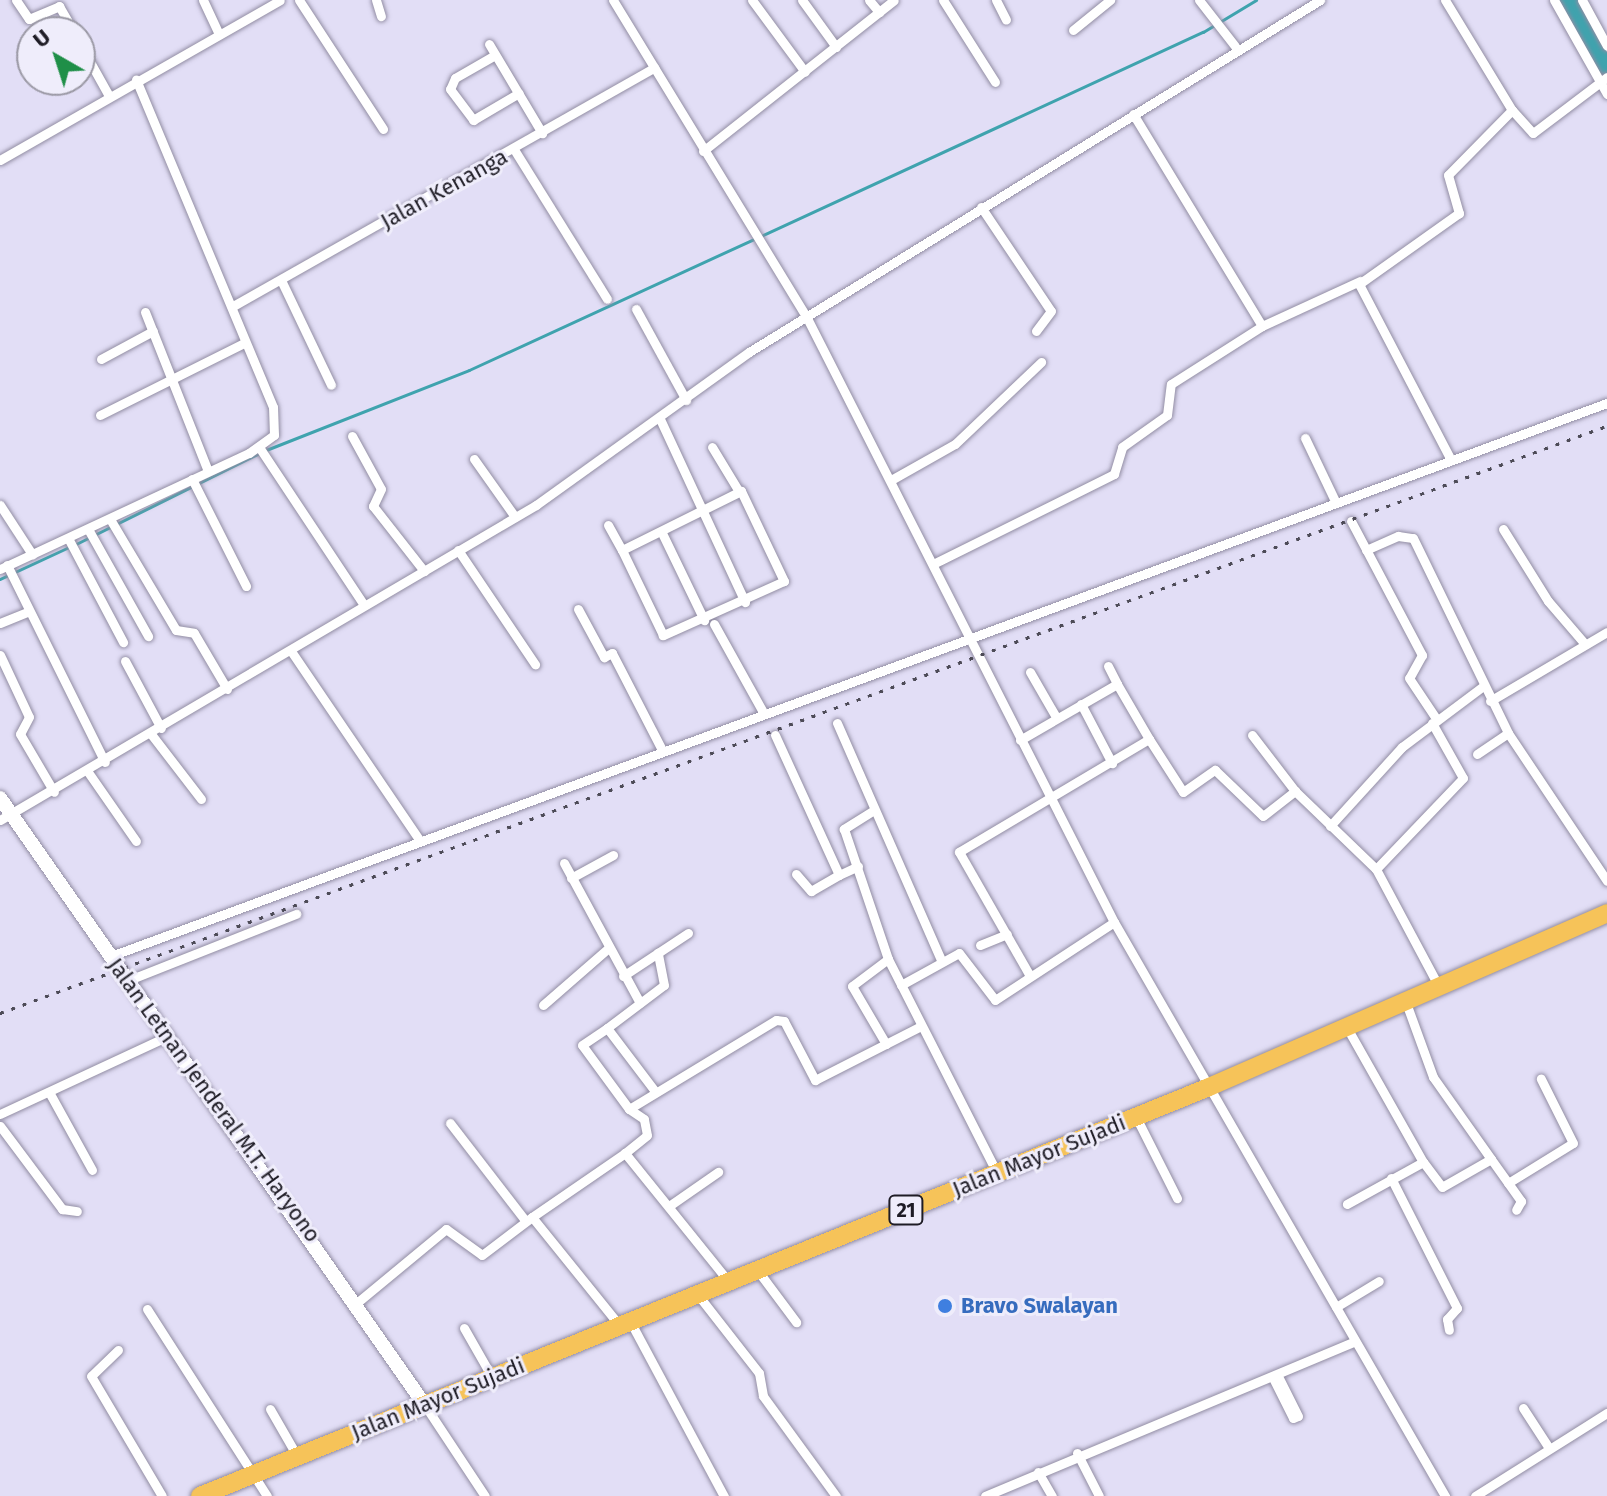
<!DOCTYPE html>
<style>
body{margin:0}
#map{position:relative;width:1607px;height:1496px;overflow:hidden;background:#e2def6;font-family:"Fira Sans",sans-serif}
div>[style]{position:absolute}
.stream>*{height:3px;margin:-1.5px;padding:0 1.5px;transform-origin:1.5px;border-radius:1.5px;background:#3fa3ae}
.river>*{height:18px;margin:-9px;padding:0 9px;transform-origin:9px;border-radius:9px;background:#3fa3ae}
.roads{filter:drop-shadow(0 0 2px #928da3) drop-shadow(0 0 2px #928da3)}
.street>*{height:9px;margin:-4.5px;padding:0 4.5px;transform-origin:4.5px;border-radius:4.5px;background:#fff}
.secondary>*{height:14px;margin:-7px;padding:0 7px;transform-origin:7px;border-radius:7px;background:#fff}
.highway>*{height:18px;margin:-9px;padding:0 9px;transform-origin:9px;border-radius:9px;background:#f6c359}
.rail>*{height:3px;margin-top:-1.5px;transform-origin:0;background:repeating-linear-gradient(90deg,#4d4b57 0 4px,transparent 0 12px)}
.dots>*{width:22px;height:22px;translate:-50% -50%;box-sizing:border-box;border:4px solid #efedfb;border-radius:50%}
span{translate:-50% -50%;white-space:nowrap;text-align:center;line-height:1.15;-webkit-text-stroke:6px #efedfb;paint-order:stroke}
.shield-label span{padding:2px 6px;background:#efedfb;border:2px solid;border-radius:6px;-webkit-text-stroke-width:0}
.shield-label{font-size:20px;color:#1e1c25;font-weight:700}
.street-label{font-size:22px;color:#1e1c25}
.shop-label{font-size:22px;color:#366cbe;font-weight:700}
.left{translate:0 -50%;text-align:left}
.north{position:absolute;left:16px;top:16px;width:80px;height:80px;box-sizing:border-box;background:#efedfb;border:2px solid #9b99a5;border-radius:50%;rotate:321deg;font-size:22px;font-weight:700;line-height:32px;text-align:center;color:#1e1c25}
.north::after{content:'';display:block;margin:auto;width:28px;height:36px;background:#1f8f48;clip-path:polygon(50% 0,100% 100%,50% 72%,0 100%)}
</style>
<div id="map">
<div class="stream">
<div style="left:761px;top:236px;width:487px;rotate:-24.8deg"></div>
<div style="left:1203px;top:32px;width:62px;rotate:-31.1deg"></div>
<div style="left:266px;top:450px;width:218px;rotate:-21.5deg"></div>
<div style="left:469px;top:370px;width:314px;rotate:-24.7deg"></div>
<div style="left:76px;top:544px;width:204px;rotate:-26.4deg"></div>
<div style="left:0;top:579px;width:76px;rotate:-24.9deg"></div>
</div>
<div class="river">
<div style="left:1568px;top:0;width:81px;rotate:61.2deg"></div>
</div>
<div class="roads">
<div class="street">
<div style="left:16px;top:0;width:23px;rotate:56deg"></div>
<div style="left:29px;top:19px;width:33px;rotate:-23deg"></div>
<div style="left:59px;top:6px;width:30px;rotate:60deg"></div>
<div style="left:203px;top:0;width:38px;rotate:65deg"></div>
<div style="left:299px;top:0;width:154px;rotate:56.9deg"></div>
<div style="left:376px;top:0;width:17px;rotate:73deg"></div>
<div style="left:613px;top:0;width:370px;rotate:58.6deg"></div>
<div style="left:806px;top:316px;width:680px;rotate:63.06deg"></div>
<div style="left:1114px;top:922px;width:663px;rotate:60.03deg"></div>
<div style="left:752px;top:0;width:89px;rotate:53.6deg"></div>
<div style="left:802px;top:0;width:58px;rotate:54.1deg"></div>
<div style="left:869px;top:0;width:16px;rotate:50deg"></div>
<div style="left:943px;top:0;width:97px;rotate:57.6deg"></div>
<div style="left:996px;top:0;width:22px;rotate:63deg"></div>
<div style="left:1199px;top:0;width:58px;rotate:52deg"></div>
<div style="left:1445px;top:0;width:129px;rotate:58.7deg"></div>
<div style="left:1512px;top:110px;width:91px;rotate:134.6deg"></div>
<div style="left:1448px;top:175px;width:40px;rotate:74deg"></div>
<div style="left:1459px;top:213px;width:123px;rotate:144.6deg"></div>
<div style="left:1359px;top:284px;width:199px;rotate:62.4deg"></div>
<div style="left:1554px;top:0;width:108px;rotate:60.6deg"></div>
<div style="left:1582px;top:0;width:52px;rotate:61.5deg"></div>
<div style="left:1073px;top:30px;width:48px;rotate:-39deg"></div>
<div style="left:80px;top:44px;width:57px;rotate:60.8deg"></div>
<div style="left:489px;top:44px;width:104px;rotate:59.2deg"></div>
<div style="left:495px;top:55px;width:46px;rotate:150.1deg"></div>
<div style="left:455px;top:78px;width:12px;rotate:114deg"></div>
<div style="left:450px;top:89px;width:39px;rotate:53deg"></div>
<div style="left:473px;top:120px;width:53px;rotate:-30.4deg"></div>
<div style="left:1512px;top:110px;width:31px;rotate:48deg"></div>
<div style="left:1533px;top:133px;width:93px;rotate:-37.1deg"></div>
<div style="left:515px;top:151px;width:174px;rotate:58.1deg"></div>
<div style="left:703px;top:151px;width:243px;rotate:-38.3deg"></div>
<div style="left:0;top:160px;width:322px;rotate:-29.7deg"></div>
<div style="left:981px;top:207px;width:125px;rotate:56.1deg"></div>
<div style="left:1051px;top:311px;width:25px;rotate:127deg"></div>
<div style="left:281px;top:280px;width:116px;rotate:64.5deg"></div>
<div style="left:233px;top:306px;width:484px;rotate:-29.5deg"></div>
<div style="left:636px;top:309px;width:104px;rotate:61.2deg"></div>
<div style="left:145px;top:312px;width:171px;rotate:68.4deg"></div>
<div style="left:1262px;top:326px;width:108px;rotate:-24.7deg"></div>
<div style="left:101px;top:359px;width:59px;rotate:-28.3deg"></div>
<div style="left:100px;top:415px;width:161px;rotate:-26.6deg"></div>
<div style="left:660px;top:419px;width:202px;rotate:65.1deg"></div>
<div style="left:352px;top:436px;width:60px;rotate:61.3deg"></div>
<div style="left:381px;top:489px;width:19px;rotate:115deg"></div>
<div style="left:373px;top:506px;width:83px;rotate:51.9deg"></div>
<div style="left:1305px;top:438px;width:72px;rotate:64.5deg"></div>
<div style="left:259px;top:447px;width:190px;rotate:56.4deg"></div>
<div style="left:712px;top:447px;width:50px;rotate:58.8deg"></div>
<div style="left:474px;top:459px;width:71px;rotate:54.7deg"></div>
<div style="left:192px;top:479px;width:120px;rotate:63.2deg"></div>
<div style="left:891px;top:480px;width:73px;rotate:-29.4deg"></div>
<div style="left:955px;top:444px;width:119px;rotate:-43.6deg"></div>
<div style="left:741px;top:491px;width:100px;rotate:64.5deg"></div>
<div style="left:784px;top:581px;width:133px;rotate:155.9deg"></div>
<div style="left:663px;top:635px;width:94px;rotate:-115.8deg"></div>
<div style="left:622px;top:550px;width:133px;rotate:-26.4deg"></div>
<div style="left:0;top:505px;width:59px;rotate:56.9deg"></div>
<div style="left:110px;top:519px;width:129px;rotate:59.3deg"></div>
<div style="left:176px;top:630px;width:18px;rotate:9deg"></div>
<div style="left:194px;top:633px;width:65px;rotate:59.5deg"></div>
<div style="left:1351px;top:521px;width:152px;rotate:62.1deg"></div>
<div style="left:1422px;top:655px;width:26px;rotate:119deg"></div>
<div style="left:1409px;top:678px;width:50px;rotate:56.3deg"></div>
<div style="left:608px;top:525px;width:29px;rotate:61deg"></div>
<div style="left:88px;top:529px;width:123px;rotate:60.7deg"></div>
<div style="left:1503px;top:529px;width:85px;rotate:58deg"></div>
<div style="left:1548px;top:601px;width:57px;rotate:49.3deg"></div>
<div style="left:662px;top:533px;width:97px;rotate:64.2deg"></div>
<div style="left:68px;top:538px;width:118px;rotate:62.1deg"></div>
<div style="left:458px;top:550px;width:138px;rotate:56deg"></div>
<div style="left:1366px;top:550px;width:35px;rotate:-24deg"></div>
<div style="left:1398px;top:536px;width:15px;rotate:8deg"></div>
<div style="left:1413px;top:538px;width:217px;rotate:64deg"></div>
<div style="left:1508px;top:733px;width:178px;rotate:56.2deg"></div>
<div style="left:935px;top:563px;width:200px;rotate:-26.4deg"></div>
<div style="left:1114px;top:474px;width:28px;rotate:-73deg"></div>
<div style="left:1122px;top:447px;width:55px;rotate:-35.4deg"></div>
<div style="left:1167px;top:415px;width:31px;rotate:-83deg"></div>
<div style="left:1171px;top:384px;width:108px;rotate:-32.5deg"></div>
<div style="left:1262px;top:326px;width:248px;rotate:-121.3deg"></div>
<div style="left:7px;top:565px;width:220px;rotate:63.6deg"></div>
<div style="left:0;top:569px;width:275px;rotate:-25deg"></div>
<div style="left:249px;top:453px;width:31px;rotate:-36deg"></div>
<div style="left:274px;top:435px;width:28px;rotate:-92deg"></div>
<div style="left:273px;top:407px;width:355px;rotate:-112.7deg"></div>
<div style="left:578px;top:609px;width:55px;rotate:61.6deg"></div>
<div style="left:604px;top:657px;width:9px;rotate:-27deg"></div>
<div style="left:612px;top:653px;width:107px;rotate:62.7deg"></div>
<div style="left:0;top:623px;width:31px;rotate:-22deg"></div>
<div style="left:714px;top:624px;width:103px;rotate:60.9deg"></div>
<div style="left:291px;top:651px;width:227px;rotate:55.8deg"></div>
<div style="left:0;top:655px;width:68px;rotate:64.9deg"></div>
<div style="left:29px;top:717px;width:19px;rotate:118deg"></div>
<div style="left:20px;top:734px;width:67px;rotate:59.6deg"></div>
<div style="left:125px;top:661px;width:76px;rotate:61.8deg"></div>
<div style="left:1108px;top:666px;width:20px;rotate:63deg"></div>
<div style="left:1030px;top:672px;width:52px;rotate:60deg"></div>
<div style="left:1490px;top:701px;width:136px;rotate:-30.5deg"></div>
<div style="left:1081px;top:704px;width:67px;rotate:62.3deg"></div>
<div style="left:837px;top:723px;width:259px;rotate:66.3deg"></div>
<div style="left:1432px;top:723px;width:63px;rotate:60.6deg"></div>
<div style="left:1463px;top:778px;width:126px;rotate:133.7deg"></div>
<div style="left:1376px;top:869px;width:132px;rotate:61.9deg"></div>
<div style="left:151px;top:734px;width:82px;rotate:52.4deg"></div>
<div style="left:775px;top:735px;width:154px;rotate:65.4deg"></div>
<div style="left:839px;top:875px;width:21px;rotate:-25deg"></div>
<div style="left:1252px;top:735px;width:71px;rotate:52.5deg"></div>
<div style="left:1295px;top:791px;width:112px;rotate:43.9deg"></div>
<div style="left:1149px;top:739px;width:63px;rotate:57.3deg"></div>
<div style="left:1183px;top:792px;width:39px;rotate:-35deg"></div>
<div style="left:1215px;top:770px;width:66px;rotate:43.8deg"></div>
<div style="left:1263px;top:816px;width:41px;rotate:-38deg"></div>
<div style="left:1020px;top:740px;width:112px;rotate:-30deg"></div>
<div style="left:1117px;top:684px;width:64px;rotate:59.8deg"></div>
<div style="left:1149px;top:739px;width:221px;rotate:149.3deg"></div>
<div style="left:959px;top:852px;width:141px;rotate:60.2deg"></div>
<div style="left:1477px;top:754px;width:37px;rotate:-34deg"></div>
<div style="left:88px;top:772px;width:84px;rotate:55.2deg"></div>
<div style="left:874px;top:810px;width:36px;rotate:148deg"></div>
<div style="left:844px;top:829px;width:137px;rotate:71.3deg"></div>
<div style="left:888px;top:959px;width:240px;rotate:63deg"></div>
<div style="left:0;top:820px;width:622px;rotate:-30.44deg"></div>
<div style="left:536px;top:505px;width:262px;rotate:-35.7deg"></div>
<div style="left:749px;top:352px;width:671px;rotate:-31.65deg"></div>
<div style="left:1330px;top:826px;width:107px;rotate:-47.7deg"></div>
<div style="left:1402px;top:747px;width:100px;rotate:-36.9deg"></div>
<div style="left:564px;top:863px;width:159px;rotate:61.5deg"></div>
<div style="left:796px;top:874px;width:23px;rotate:49deg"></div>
<div style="left:811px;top:891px;width:32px;rotate:-30deg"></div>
<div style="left:571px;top:878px;width:48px;rotate:-28.7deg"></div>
<div style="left:980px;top:945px;width:29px;rotate:-22deg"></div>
<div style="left:111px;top:956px;width:1595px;rotate:-20.29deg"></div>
<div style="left:623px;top:976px;width:78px;rotate:-33.5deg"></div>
<div style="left:129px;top:980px;width:180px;rotate:-21.6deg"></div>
<div style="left:901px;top:985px;width:66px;rotate:-28.9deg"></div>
<div style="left:959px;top:953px;width:59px;rotate:52.5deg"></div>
<div style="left:995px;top:1000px;width:142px;rotate:-33.2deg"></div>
<div style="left:1405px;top:1000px;width:82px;rotate:70deg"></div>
<div style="left:1433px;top:1077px;width:100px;rotate:54.7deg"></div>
<div style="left:1491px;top:1159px;width:56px;rotate:150.3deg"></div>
<div style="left:1442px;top:1187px;width:31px;rotate:-127deg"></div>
<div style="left:543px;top:1005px;width:84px;rotate:-41.1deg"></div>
<div style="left:1346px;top:1026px;width:156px;rotate:60.5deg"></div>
<div style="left:1423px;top:1162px;width:87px;rotate:151.1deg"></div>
<div style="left:607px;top:1028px;width:71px;rotate:-37deg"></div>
<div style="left:664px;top:985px;width:33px;rotate:-101deg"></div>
<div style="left:886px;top:1044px;width:67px;rotate:-120.4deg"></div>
<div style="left:852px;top:986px;width:45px;rotate:-36.9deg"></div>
<div style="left:49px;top:1092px;width:89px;rotate:61.1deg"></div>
<div style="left:629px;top:1109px;width:79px;rotate:-126.3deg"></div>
<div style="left:582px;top:1045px;width:30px;rotate:-34deg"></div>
<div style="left:607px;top:1028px;width:78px;rotate:52.8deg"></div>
<div style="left:0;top:1114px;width:185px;rotate:-24.9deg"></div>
<div style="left:1136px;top:1117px;width:91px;rotate:63.2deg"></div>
<div style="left:450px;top:1123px;width:123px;rotate:52.3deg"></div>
<div style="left:0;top:1126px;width:104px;rotate:53.2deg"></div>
<div style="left:62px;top:1209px;width:15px;rotate:8deg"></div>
<div style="left:1491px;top:1159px;width:52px;rotate:54.5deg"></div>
<div style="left:1521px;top:1201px;width:10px;rotate:119deg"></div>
<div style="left:1391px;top:1178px;width:146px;rotate:63.1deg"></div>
<div style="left:1457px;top:1308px;width:15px;rotate:132deg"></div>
<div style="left:1447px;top:1319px;width:11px;rotate:80deg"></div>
<div style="left:1508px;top:1183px;width:76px;rotate:-31.6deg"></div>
<div style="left:1573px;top:1143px;width:72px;rotate:-116.6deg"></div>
<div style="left:669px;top:1206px;width:60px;rotate:-34.8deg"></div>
<div style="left:532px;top:1217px;width:113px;rotate:-34.5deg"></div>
<div style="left:758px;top:1271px;width:64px;rotate:53.3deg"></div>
<div style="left:729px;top:1282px;width:166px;rotate:-128.9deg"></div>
<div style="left:625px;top:1153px;width:28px;rotate:-39deg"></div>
<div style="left:647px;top:1135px;width:16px;rotate:-101deg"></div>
<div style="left:644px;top:1119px;width:18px;rotate:-146deg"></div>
<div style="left:629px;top:1109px;width:172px;rotate:-31.2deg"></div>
<div style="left:776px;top:1020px;width:8px;rotate:7deg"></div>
<div style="left:784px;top:1021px;width:67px;rotate:62.3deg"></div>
<div style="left:815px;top:1080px;width:119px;rotate:-27deg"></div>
<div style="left:698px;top:1295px;width:99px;rotate:52deg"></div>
<div style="left:759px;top:1373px;width:23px;rotate:80deg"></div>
<div style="left:763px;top:1396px;width:124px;rotate:53.9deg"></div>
<div style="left:359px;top:1301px;width:113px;rotate:-39.6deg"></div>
<div style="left:446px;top:1229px;width:44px;rotate:35.8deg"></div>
<div style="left:482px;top:1255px;width:63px;rotate:-37.2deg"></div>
<div style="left:532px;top:1217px;width:139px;rotate:51.1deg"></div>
<div style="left:1336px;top:1307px;width:50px;rotate:-31.2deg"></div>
<div style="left:147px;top:1309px;width:222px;rotate:57.3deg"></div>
<div style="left:630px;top:1321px;width:199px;rotate:61.8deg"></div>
<div style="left:464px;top:1328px;width:56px;rotate:60.3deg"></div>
<div style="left:118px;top:1350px;width:37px;rotate:136deg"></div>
<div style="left:91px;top:1376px;width:139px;rotate:59.4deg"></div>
<div style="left:1274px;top:1380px;width:42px;rotate:63.4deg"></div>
<div style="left:1293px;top:1418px;width:5px;rotate:-22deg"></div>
<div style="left:1298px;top:1416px;width:42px;rotate:-116.6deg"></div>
<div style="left:424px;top:1404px;width:110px;rotate:56.5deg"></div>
<div style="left:1523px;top:1408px;width:48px;rotate:57deg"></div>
<div style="left:270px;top:1409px;width:54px;rotate:60.1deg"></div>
<div style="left:1077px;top:1453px;width:48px;rotate:62.9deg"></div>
<div style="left:1038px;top:1472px;width:28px;rotate:60deg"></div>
<div style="left:985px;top:1496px;width:401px;rotate:-22.7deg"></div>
<div style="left:1475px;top:1496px;width:156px;rotate:-32.2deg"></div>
</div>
<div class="secondary">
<div style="left:0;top:798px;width:740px;rotate:55.02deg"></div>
</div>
<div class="highway">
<div style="left:200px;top:1496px;width:1087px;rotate:-22.06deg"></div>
<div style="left:1207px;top:1088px;width:437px;rotate:-23.6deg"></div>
</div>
</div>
<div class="rail">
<div style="left:0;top:1013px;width:1711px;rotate:-20.07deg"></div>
</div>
<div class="dots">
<div style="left:945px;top:1306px;background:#3f7fe0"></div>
</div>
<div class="shield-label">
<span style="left:906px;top:1210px">21</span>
</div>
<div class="street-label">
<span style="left:444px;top:189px;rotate:-29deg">Jalan Kenanga</span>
<span style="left:214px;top:1100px;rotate:54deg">Jalan Letnan Jenderal M.T. Haryono</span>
<span style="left:1039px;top:1156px;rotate:-22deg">Jalan Mayor Sujadi</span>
<span style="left:438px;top:1399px;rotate:-22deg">Jalan Mayor Sujadi</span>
</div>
<div class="shop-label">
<span class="left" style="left:961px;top:1306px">Bravo Swalayan</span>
</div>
<div class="north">U</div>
</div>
